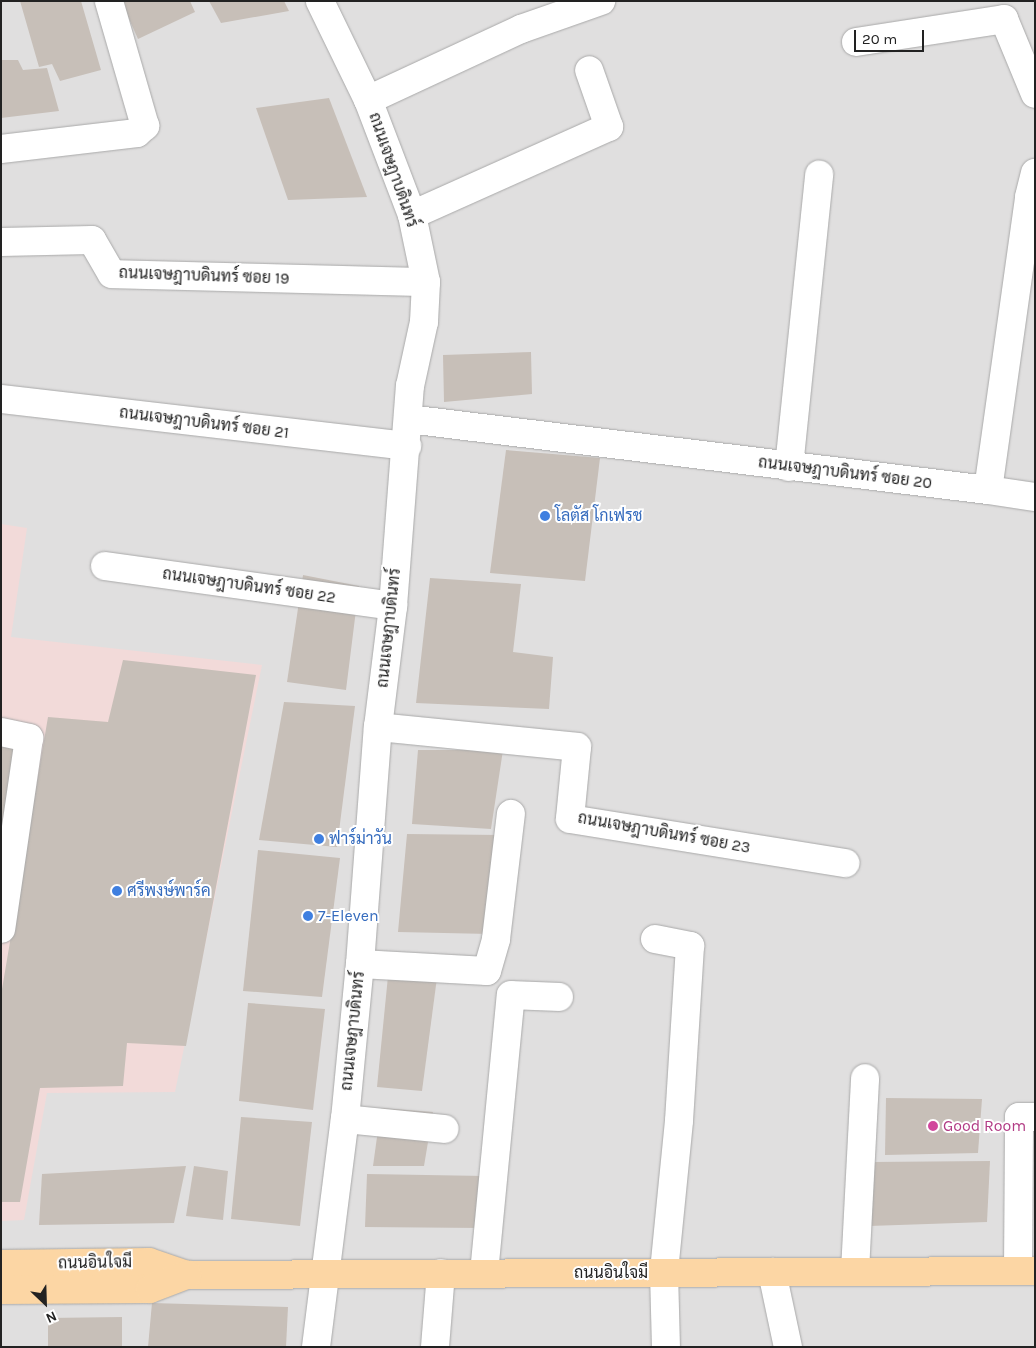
<!DOCTYPE html>
<meta charset="utf-8">
<style>
body{margin:0}
#map{position:relative;width:1036px;height:1348px;overflow:hidden;background:#f2efe9;font-family:Karla,Sarabun,sans-serif}
div>[style]{position:absolute}
.residential>*{inset:0;background:#e0dfdf}
.commercial>*{inset:0;background:#f2dad9}
.building>*{inset:0;background:#c7bfb8}
.roads{filter:drop-shadow(0 0 1px #a9a9a9) drop-shadow(0 0 1px #a9a9a9)}
.minor>*{height:28px;margin:-14px;padding:0 14px;transform-origin:14px;border-radius:14px;background:#fff}
.major>*{height:28px;margin:-14px;padding:0 14px;transform-origin:14px;border-radius:14px;background:#fcd6a4}
.dots>*{width:14px;height:14px;translate:-50% -50%;box-sizing:border-box;border:2px solid #fff;border-radius:50%}
span{translate:-50% -50%;white-space:nowrap;text-align:center;line-height:1.15;-webkit-text-stroke:4px #fff;paint-order:stroke}
.street-label{font-size:16px;color:#222}
.shop-label{font-size:16px;color:#366cbe}
.left{translate:0 -50%;text-align:left}
.hotel-label{font-size:16px;color:#b23c85}
.frame{position:absolute;inset:0;border:2px solid #222;pointer-events:none}
.north{position:absolute;left:20px;top:1278px;width:50px;height:50px;-webkit-text-stroke:4px #fff;paint-order:stroke;rotate:156deg;font-size:14px;font-weight:700;line-height:20px;text-align:center;color:#222}
.north::after{content:'';display:block;margin:auto;width:18px;height:22px;background:#222;clip-path:polygon(50% 0,100% 100%,50% 72%,0 100%)}
.scale{position:absolute;left:854px;top:30px;width:70px;height:22px;box-sizing:border-box;border:2px solid #222;border-top:0;padding-left:6px;font-size:15px;line-height:18px;white-space:nowrap;color:#222;-webkit-text-stroke:4px #fff;paint-order:stroke}
</style>
<div id="map">
<div class="residential">
<div style="clip-path:polygon(1px 1px,1035px 1px,1035px 1347px,1px 1347px)"></div>
</div>
<div class="commercial">
<div style="clip-path:polygon(1px 524px,27px 528px,11px 637px,262px 665px,175px 1092px,47px 1093px,24px 1220px,1px 1221px)"></div>
</div>
<div class="building">
<div style="clip-path:polygon(20px 1px,81px 1px,101px 70px,60px 81px,52px 64px,39px 67px)"></div>
<div style="clip-path:polygon(121px 1px,190px 1px,195px 12px,138px 39px)"></div>
<div style="clip-path:polygon(209px 1px,284px 1px,289px 11px,221px 23px)"></div>
<div style="clip-path:polygon(1px 60px,18px 60px,23px 70px,47px 68px,59px 111px,1px 118px)"></div>
<div style="clip-path:polygon(329px 98px,367px 197px,288px 200px,256px 108px)"></div>
<div style="clip-path:polygon(531px 352px,532px 394px,444px 402px,443px 355px)"></div>
<div style="clip-path:polygon(506px 450px,600px 458px,585px 581px,490px 573px)"></div>
<div style="clip-path:polygon(303px 575px,359px 586px,346px 690px,287px 682px)"></div>
<div style="clip-path:polygon(430px 578px,521px 584px,513px 652px,553px 657px,549px 709px,416px 703px)"></div>
<div style="clip-path:polygon(123px 660px,256px 675px,186px 1046px,127px 1043px,123px 1086px,40px 1088px,20px 1202px,1px 1202px,1px 995px,48px 717px,108px 722px)"></div>
<div style="clip-path:polygon(284px 702px,355px 706px,337px 847px,259px 840px)"></div>
<div style="clip-path:polygon(1px 742px,21px 745px,1px 854px)"></div>
<div style="clip-path:polygon(418px 750px,503px 750px,491px 829px,412px 824px)"></div>
<div style="clip-path:polygon(407px 834px,500px 835px,490px 934px,398px 932px)"></div>
<div style="clip-path:polygon(258px 850px,340px 858px,322px 997px,243px 991px)"></div>
<div style="clip-path:polygon(440px 955px,422px 1091px,377px 1087px,390px 956px)"></div>
<div style="clip-path:polygon(248px 1003px,325px 1009px,313px 1110px,239px 1101px)"></div>
<div style="clip-path:polygon(886px 1098px,982px 1099px,978px 1153px,885px 1155px)"></div>
<div style="clip-path:polygon(381px 1108px,433px 1112px,424px 1166px,373px 1166px)"></div>
<div style="clip-path:polygon(241px 1117px,312px 1122px,300px 1226px,231px 1219px)"></div>
<div style="clip-path:polygon(990px 1161px,987px 1222px,869px 1226px,872px 1162px)"></div>
<div style="clip-path:polygon(186px 1166px,174px 1223px,39px 1225px,42px 1174px)"></div>
<div style="clip-path:polygon(194px 1166px,228px 1171px,223px 1220px,186px 1216px)"></div>
<div style="clip-path:polygon(367px 1174px,485px 1176px,480px 1228px,365px 1227px)"></div>
<div style="clip-path:polygon(152px 1303px,288px 1307px,286px 1347px,148px 1347px)"></div>
<div style="clip-path:polygon(122px 1317px,122px 1347px,48px 1347px,48px 1318px)"></div>
</div>
<div class="roads">
<div class="minor">
<div style="left:856px;top:42px;width:150px;rotate:-8.8deg"></div>
<div style="left:1004px;top:19px;width:81px;rotate:67.5deg"></div>
<div style="left:368px;top:100px;width:169px;rotate:-24.9deg"></div>
<div style="left:521px;top:29px;width:85px;rotate:-19.3deg"></div>
<div style="left:1px;top:149px;width:137px;rotate:-6.7deg"></div>
<div style="left:137px;top:133px;width:11px;rotate:-41deg"></div>
<div style="left:145px;top:126px;width:130px;rotate:-106.1deg"></div>
<div style="left:412px;top:215px;width:216px;rotate:-24.1deg"></div>
<div style="left:609px;top:127px;width:60px;rotate:-109.3deg"></div>
<div style="left:1px;top:242px;width:91px;rotate:-1.3deg"></div>
<div style="left:92px;top:240px;width:39px;rotate:60deg"></div>
<div style="left:112px;top:274px;width:314px;rotate:1.5deg"></div>
<div style="left:1px;top:399px;width:409px;rotate:6.6deg"></div>
<div style="left:408px;top:419px;width:584px;rotate:6.98deg"></div>
<div style="left:988px;top:490px;width:296px;rotate:-82deg"></div>
<div style="left:1029px;top:197px;width:25px;rotate:-76deg"></div>
<div style="left:789px;top:467px;width:294px;rotate:-84.1deg"></div>
<div style="left:988px;top:490px;width:48px;rotate:8.5deg"></div>
<div style="left:105px;top:566px;width:291px;rotate:7.9deg"></div>
<div style="left:378px;top:727px;width:200px;rotate:5.7deg"></div>
<div style="left:577px;top:747px;width:72px;rotate:95.6deg"></div>
<div style="left:570px;top:819px;width:279px;rotate:9.1deg"></div>
<div style="left:1px;top:732px;width:29px;rotate:12deg"></div>
<div style="left:29px;top:738px;width:193px;rotate:98.3deg"></div>
<div style="left:655px;top:939px;width:36px;rotate:11deg"></div>
<div style="left:690px;top:946px;width:175px;rotate:93.6deg"></div>
<div style="left:679px;top:1121px;width:152px;rotate:95.7deg"></div>
<div style="left:664px;top:1272px;width:75px;rotate:88.5deg"></div>
<div style="left:360px;top:964px;width:127px;rotate:3.2deg"></div>
<div style="left:487px;top:971px;width:33px;rotate:-74deg"></div>
<div style="left:496px;top:939px;width:126px;rotate:-83.2deg"></div>
<div style="left:345px;top:1119px;width:100px;rotate:5.7deg"></div>
<div style="left:855px;top:1271px;width:193px;rotate:-87deg"></div>
<div style="left:1018px;top:1271px;width:154px;rotate:-89.6deg"></div>
<div style="left:1019px;top:1117px;width:16px"></div>
<div style="left:772px;top:1272px;width:77px;rotate:78deg"></div>
<div style="left:484px;top:1273px;width:279px;rotate:-84.5deg"></div>
<div style="left:511px;top:995px;width:48px;rotate:2.4deg"></div>
<div style="left:316px;top:1347px;width:230px;rotate:-82.8deg"></div>
<div style="left:345px;top:1119px;width:156px;rotate:-84.5deg"></div>
<div style="left:360px;top:964px;width:238px;rotate:-85.7deg"></div>
<div style="left:378px;top:727px;width:122px;rotate:-82.9deg"></div>
<div style="left:393px;top:606px;width:221px;rotate:-85.6deg"></div>
<div style="left:410px;top:386px;width:66px;rotate:-77.7deg"></div>
<div style="left:424px;top:322px;width:40px;rotate:-87.1deg"></div>
<div style="left:426px;top:282px;width:68px;rotate:-101.8deg"></div>
<div style="left:412px;top:215px;width:123px;rotate:-110.9deg"></div>
<div style="left:368px;top:100px;width:110px;rotate:-115.9deg"></div>
<div style="left:435px;top:1347px;width:74px;rotate:-85.4deg"></div>
</div>
<div class="major">
<div style="left:1px;top:1264px;width:148px;rotate:-0.8deg"></div>
<div style="left:149px;top:1262px;width:40px;rotate:18.9deg"></div>
<div style="left:187px;top:1275px;width:848px;rotate:-0.27deg"></div>
<div style="left:1px;top:1290px;width:149px;rotate:-0.4deg"></div>
<div style="left:150px;top:1289px;width:40px;rotate:-21deg"></div>
</div>
</div>
<div class="dots">
<div style="left:545px;top:516px;background:#3f7fe0"></div>
<div style="left:319px;top:839px;background:#3f7fe0"></div>
<div style="left:117px;top:891px;background:#3f7fe0"></div>
<div style="left:308px;top:916px;background:#3f7fe0"></div>
<div style="left:933px;top:1126px;background:#d1479c"></div>
</div>
<div class="street-label">
<span style="left:393px;top:170px;rotate:71deg">ถนนเจษฎาบดินทร์</span>
<span style="left:204px;top:276px;rotate:2deg">ถนนเจษฎาบดินทร์ ซอย 19</span>
<span style="left:204px;top:423px;rotate:7deg">ถนนเจษฎาบดินทร์ ซอย 21</span>
<span style="left:845px;top:473px;rotate:7deg">ถนนเจษฎาบดินทร์ ซอย 20</span>
<span style="left:249px;top:586px;rotate:8deg">ถนนเจษฎาบดินทร์ ซอย 22</span>
<span style="left:389px;top:628px;rotate:-84deg">ถนนเจษฎาบดินทร์</span>
<span style="left:664px;top:833px;rotate:10deg">ถนนเจษฎาบดินทร์ ซอย 23</span>
<span style="left:353px;top:1031px;rotate:-84deg">ถนนเจษฎาบดินทร์</span>
<span style="left:95px;top:1263px;rotate:-1deg">ถนนอินใจมี</span>
<span style="left:611px;top:1273px">ถนนอินใจมี</span>
</div>
<div class="shop-label">
<span class="left" style="left:555px;top:516px">โลตัส โกเฟรช</span>
<span class="left" style="left:329px;top:839px">ฟาร์ม่าวัน</span>
<span class="left" style="left:127px;top:891px">ศรีพงษ์พาร์ค</span>
<span class="left" style="left:318px;top:916px">7-Eleven</span>
</div>
<div class="hotel-label">
<span class="left" style="left:943px;top:1126px">Good Room</span>
</div>
<div class="frame"></div>
<div class="north">N</div>
<div class="scale">20 m</div>
</div>
